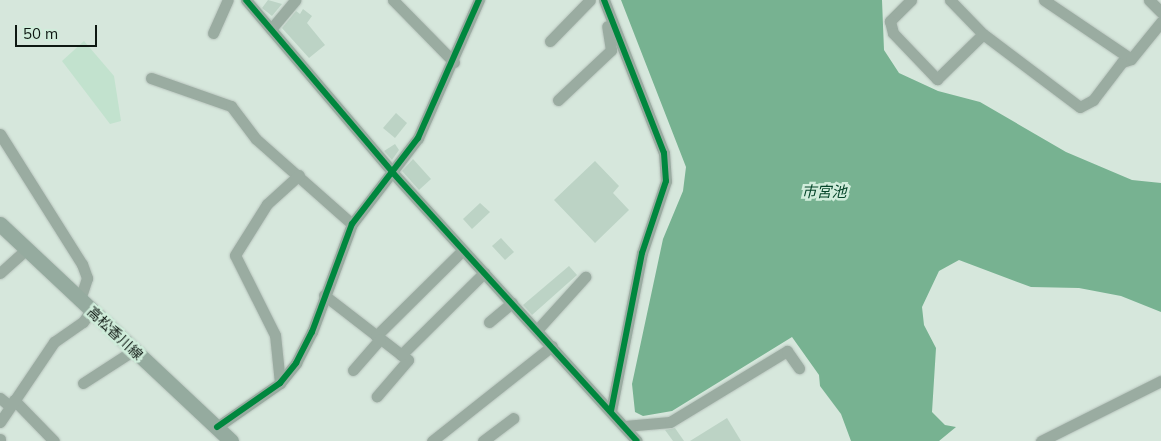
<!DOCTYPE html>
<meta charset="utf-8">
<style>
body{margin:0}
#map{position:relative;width:1161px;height:441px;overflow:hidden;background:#d6e7dc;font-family:Mulish,"Noto Sans JP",sans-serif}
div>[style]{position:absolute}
.green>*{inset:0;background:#c2e2ce}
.water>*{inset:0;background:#77b291}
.building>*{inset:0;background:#bcd3c5}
.roads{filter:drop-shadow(0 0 1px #b8c4bd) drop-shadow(0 0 1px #b8c4bd)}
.minor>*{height:11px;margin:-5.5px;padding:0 5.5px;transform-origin:5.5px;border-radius:5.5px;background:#9aaca1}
.secondary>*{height:15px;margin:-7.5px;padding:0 7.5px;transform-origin:7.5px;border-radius:7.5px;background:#95ab9f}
.cycleway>*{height:6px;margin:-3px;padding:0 3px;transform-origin:3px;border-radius:3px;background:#00873e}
span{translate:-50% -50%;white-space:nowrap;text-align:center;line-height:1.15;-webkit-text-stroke:5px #d0eddb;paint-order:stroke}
.street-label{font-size:14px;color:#0e1812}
.water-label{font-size:15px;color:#044529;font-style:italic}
.scale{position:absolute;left:15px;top:25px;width:82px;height:22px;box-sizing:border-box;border:2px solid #0e1812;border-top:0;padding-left:6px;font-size:15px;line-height:18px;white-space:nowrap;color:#0e1812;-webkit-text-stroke:4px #d0eddb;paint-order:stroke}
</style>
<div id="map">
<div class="green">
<div style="clip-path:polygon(84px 41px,114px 76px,121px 121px,110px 124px,62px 61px)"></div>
</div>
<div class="water">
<div style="clip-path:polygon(621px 0,882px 0,884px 50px,899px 73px,938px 91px,980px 102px,1066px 152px,1132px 180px,1161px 183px,1161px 312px,1121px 296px,1079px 288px,1031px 287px,959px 260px,939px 271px,922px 307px,924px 325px,936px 348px,932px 412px,945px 425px,956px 427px,939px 441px,851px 441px,841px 414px,820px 386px,819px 375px,792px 337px,672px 411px,643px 416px,635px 412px,632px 384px,663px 239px,683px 191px,686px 167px)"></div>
</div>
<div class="building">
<div style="clip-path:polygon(268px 0,282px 4px,272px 16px,262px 8px)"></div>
<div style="clip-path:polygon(303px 9px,312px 16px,307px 23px,325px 45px,309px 58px,282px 28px,296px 11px,300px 14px)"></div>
<div style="clip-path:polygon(396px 113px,407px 123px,395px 138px,383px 128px)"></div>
<div style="clip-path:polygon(395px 144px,399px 150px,392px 160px,384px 151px)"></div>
<div style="clip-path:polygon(413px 159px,431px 179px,419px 190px,402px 171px)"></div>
<div style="clip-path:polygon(595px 161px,619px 186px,613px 193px,629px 210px,595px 243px,554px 200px)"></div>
<div style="clip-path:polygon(480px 203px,490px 212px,472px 229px,463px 219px)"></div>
<div style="clip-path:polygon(501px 238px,514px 252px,505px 260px,492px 246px)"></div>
<div style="clip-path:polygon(569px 266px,577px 275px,532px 315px,523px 305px)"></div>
<div style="clip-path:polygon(727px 418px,741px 441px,690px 441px)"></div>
<div style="clip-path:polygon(675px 428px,684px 441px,673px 441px,665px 430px)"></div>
</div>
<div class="roads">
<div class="minor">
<div style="left:246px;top:0;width:227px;rotate:49.6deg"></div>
<div style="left:393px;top:173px;width:362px;rotate:47.7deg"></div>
<div style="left:393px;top:0;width:87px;rotate:45.5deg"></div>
<div style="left:604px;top:0;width:164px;rotate:68.6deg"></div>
<div style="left:664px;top:153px;width:28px;rotate:86deg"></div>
<div style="left:666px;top:181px;width:76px;rotate:108.4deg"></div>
<div style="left:642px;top:253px;width:161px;rotate:101.1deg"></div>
<div style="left:911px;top:0;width:30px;rotate:135deg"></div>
<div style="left:890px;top:21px;width:12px;rotate:76deg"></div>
<div style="left:893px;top:33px;width:64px;rotate:46.3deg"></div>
<div style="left:937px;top:79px;width:64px;rotate:-44.4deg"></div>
<div style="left:950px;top:0;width:47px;rotate:45.9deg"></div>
<div style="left:983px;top:34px;width:121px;rotate:37deg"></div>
<div style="left:1080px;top:107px;width:15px;rotate:-28deg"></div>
<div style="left:1093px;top:100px;width:48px;rotate:-52.7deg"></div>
<div style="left:1122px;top:62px;width:9px;rotate:-18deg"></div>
<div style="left:1044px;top:0;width:105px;rotate:34.1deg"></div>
<div style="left:1131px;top:59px;width:48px;rotate:-51deg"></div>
<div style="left:1149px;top:0;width:17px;rotate:45deg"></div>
<div style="left:271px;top:29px;width:38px;rotate:-50deg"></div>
<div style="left:213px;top:33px;width:36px;rotate:-66deg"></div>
<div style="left:550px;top:41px;width:57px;rotate:-45.7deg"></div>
<div style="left:151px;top:78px;width:85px;rotate:19.3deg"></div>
<div style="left:231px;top:106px;width:41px;rotate:52.9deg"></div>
<div style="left:256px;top:139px;width:128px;rotate:41.5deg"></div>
<div style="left:558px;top:100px;width:73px;rotate:-43.3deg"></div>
<div style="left:611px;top:50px;width:24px;rotate:-99deg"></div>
<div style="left:0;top:134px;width:154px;rotate:57.8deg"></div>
<div style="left:82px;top:264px;width:15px;rotate:70deg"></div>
<div style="left:87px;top:278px;width:23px;rotate:108deg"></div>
<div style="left:0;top:273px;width:36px;rotate:-42deg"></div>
<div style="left:324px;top:295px;width:106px;rotate:37.7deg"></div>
<div style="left:408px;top:360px;width:48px;rotate:130.7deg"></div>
<div style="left:489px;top:322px;width:30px;rotate:-40deg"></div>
<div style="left:537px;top:330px;width:72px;rotate:-47.8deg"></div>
<div style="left:376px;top:336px;width:122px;rotate:-44.7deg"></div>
<div style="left:401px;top:355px;width:117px;rotate:-44.7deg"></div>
<div style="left:353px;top:370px;width:41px;rotate:-48.9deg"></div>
<div style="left:83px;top:383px;width:61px;rotate:-32.9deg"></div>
<div style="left:280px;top:383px;width:48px;rotate:-95.9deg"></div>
<div style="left:275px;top:335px;width:89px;rotate:-116.6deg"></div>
<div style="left:235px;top:255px;width:60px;rotate:-57.9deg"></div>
<div style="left:267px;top:204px;width:43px;rotate:-42.2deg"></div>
<div style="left:0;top:398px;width:13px;rotate:39deg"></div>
<div style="left:14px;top:400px;width:57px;rotate:45.7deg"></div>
<div style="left:0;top:422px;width:97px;rotate:-56deg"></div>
<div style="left:54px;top:342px;width:35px;rotate:-35deg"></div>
<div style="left:83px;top:322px;width:14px;rotate:-56deg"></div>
<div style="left:625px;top:426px;width:45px;rotate:-5.1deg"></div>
<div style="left:670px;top:422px;width:137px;rotate:-31.3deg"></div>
<div style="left:787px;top:351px;width:21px;rotate:55deg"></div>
<div style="left:217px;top:427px;width:77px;rotate:-34.9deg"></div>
<div style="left:280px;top:383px;width:26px;rotate:-51deg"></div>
<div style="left:296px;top:363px;width:35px;rotate:-63deg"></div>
<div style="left:312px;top:332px;width:115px;rotate:-69.7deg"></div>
<div style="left:352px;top:224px;width:108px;rotate:-52.5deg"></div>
<div style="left:418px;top:138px;width:151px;rotate:-66.2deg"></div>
<div style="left:0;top:439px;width:2px;rotate:90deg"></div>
<div style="left:432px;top:441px;width:153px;rotate:-38.4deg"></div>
<div style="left:483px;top:441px;width:38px;rotate:-37deg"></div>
<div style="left:1041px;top:441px;width:134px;rotate:-26.6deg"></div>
</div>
<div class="secondary">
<div style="left:0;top:224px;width:317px;rotate:43.2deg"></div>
</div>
</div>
<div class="cycleway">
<div style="left:246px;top:0;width:227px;rotate:49.6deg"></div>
<div style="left:393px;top:173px;width:362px;rotate:47.7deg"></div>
<div style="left:604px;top:0;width:164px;rotate:68.6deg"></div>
<div style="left:664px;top:153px;width:28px;rotate:86deg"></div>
<div style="left:666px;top:181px;width:76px;rotate:108.4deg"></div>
<div style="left:642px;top:253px;width:161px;rotate:101.1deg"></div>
<div style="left:217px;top:427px;width:77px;rotate:-34.9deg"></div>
<div style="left:280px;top:383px;width:26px;rotate:-51deg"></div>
<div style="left:296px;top:363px;width:35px;rotate:-63deg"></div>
<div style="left:312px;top:332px;width:115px;rotate:-69.7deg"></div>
<div style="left:352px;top:224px;width:108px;rotate:-52.5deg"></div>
<div style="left:418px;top:138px;width:151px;rotate:-66.2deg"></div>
</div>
<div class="street-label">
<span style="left:115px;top:333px;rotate:43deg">高松香川線</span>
</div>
<div class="water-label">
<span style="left:824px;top:192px">市宮池</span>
</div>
<div class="scale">50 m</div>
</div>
